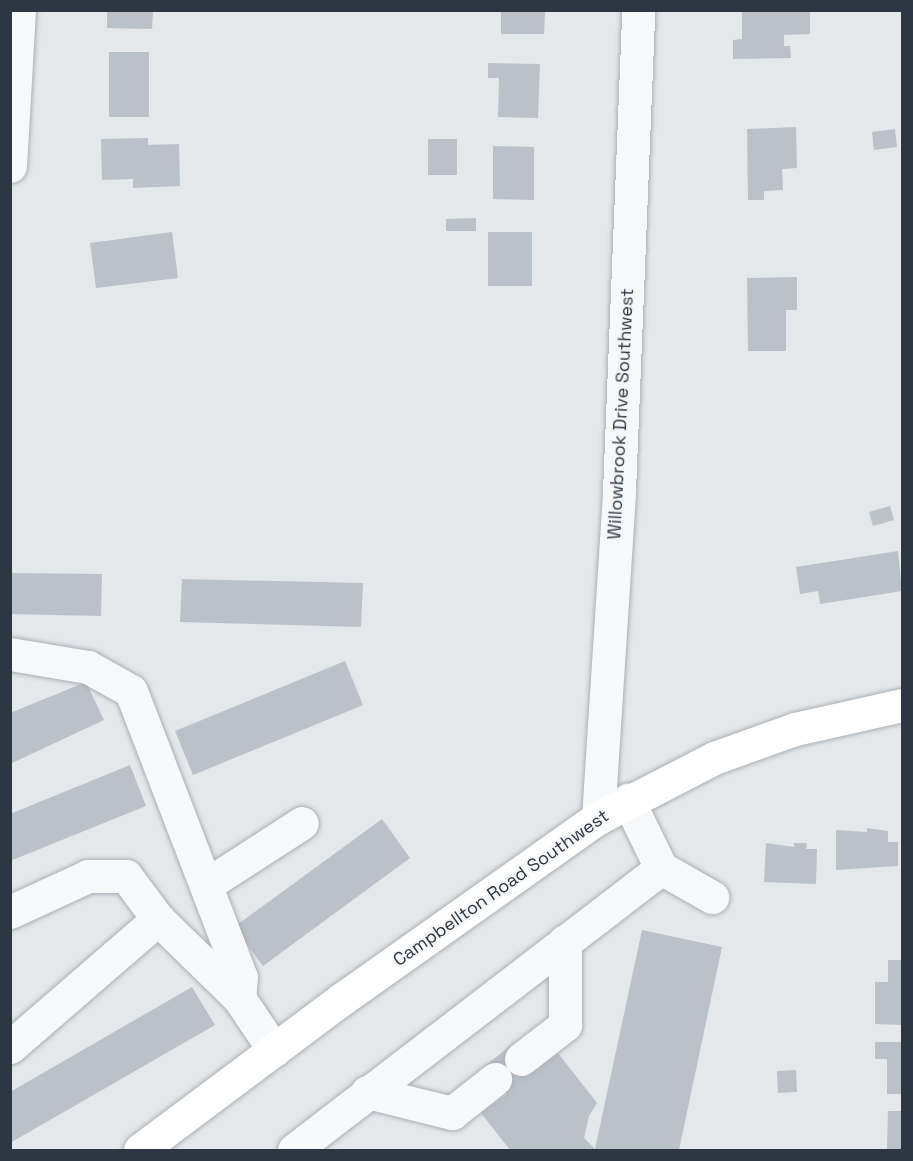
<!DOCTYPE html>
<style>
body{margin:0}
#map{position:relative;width:913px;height:1161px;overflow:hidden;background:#e4e8eb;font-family:"Space Grotesk",sans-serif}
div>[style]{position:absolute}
.building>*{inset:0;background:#bbc1c8}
.roads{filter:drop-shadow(0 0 2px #a9afb5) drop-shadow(0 0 2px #a9afb5)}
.minor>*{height:33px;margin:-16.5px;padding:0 16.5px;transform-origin:16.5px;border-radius:16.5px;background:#f7f8f9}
.major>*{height:33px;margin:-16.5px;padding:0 16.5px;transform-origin:16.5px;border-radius:16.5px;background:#fff}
span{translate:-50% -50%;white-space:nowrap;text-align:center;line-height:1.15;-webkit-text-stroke:4.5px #f4f6f8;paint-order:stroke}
.street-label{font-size:18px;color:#2c3743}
.frame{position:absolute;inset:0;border:12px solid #2c3743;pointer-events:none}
</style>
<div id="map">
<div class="building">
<div style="clip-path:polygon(107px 10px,153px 10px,152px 29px,107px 28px)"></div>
<div style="clip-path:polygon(501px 10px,545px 10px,544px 34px,501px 34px)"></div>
<div style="clip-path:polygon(742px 10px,810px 10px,810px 34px,784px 35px,784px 46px,790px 46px,791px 58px,733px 59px,733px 40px,742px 39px)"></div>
<div style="clip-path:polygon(109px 52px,149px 52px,149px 117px,109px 117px)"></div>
<div style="clip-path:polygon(488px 63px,540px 64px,538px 118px,498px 117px,499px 78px,488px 78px)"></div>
<div style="clip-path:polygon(796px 127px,797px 168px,782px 169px,783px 190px,764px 191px,764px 200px,748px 200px,747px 129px)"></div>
<div style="clip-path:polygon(895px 129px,897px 147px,874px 150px,872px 132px)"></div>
<div style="clip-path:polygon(148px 138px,148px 145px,179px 144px,180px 186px,133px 188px,133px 179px,102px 180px,101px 139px)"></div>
<div style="clip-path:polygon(428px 139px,457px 139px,457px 175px,428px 175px)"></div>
<div style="clip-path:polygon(493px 146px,534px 147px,534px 200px,493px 199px)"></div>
<div style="clip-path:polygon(476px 218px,476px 231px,446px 231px,446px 219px)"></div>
<div style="clip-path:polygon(172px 232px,178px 278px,96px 288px,90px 243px)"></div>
<div style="clip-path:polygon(488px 232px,532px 232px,532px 286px,488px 286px)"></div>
<div style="clip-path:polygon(797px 277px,797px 310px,786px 310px,786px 351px,748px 351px,747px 278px)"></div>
<div style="clip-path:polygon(890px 506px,894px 520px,873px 526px,869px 512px)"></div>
<div style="clip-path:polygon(898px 551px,902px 591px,820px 604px,818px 591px,800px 594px,796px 567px)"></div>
<div style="clip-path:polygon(10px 573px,102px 574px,101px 616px,10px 614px)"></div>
<div style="clip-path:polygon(182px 579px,363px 583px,361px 627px,180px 622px)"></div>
<div style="clip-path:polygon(345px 661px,363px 705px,193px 775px,175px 731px)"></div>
<div style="clip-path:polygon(86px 682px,104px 720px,10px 764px,10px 713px)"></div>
<div style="clip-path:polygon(130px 765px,146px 806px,10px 861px,10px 814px)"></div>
<div style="clip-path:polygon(382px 819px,410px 858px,263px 966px,234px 927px)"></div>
<div style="clip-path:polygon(867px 828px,888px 831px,888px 842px,898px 842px,898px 866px,836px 870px,836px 830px,867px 832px)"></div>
<div style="clip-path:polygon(766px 843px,794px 847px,794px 843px,807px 843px,806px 849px,817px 849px,816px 884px,764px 882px)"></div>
<div style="clip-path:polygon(642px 930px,722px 947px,679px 1150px,510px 1150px,481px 1113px,507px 1094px,485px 1066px,510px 1046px,531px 1074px,558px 1053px,597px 1103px,589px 1116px,584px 1138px,595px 1149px)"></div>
<div style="clip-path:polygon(888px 960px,902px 960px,902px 1025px,875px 1024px,875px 982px,888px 982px)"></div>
<div style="clip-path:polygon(192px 987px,215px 1025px,10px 1143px,10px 1092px)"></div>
<div style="clip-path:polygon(875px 1042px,902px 1042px,902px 1094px,887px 1094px,887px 1059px,875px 1059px)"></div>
<div style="clip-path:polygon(796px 1070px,797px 1092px,778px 1093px,777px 1071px)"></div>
<div style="clip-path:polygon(888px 1111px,902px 1111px,902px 1150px,887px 1150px)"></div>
</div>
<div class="roads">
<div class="minor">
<div style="left:10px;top:166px;width:156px;rotate:-86.7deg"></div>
<div style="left:10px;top:654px;width:79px;rotate:9.5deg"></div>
<div style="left:88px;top:667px;width:49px;rotate:29.2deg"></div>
<div style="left:131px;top:691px;width:306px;rotate:69deg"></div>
<div style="left:241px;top:977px;width:21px;rotate:95deg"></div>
<div style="left:598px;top:818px;width:328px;rotate:-86.3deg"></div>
<div style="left:619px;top:491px;width:481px;rotate:-87.7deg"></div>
<div style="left:661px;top:868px;width:59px;rotate:29.6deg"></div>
<div style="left:206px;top:885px;width:114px;rotate:-32.9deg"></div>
<div style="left:10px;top:912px;width:86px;rotate:-24.8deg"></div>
<div style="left:88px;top:876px;width:38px"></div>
<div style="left:126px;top:876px;width:54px;rotate:53.3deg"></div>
<div style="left:158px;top:919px;width:113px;rotate:44.3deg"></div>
<div style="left:239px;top:998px;width:63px;rotate:56.1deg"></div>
<div style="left:10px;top:1047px;width:196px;rotate:-40.9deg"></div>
<div style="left:521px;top:1059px;width:56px;rotate:-37.7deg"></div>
<div style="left:565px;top:1025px;width:84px;rotate:-90deg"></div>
<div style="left:367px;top:1092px;width:88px;rotate:13.9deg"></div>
<div style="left:452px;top:1113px;width:55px;rotate:-38.3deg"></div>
<div style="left:294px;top:1150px;width:463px;rotate:-37.5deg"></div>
<div style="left:661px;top:868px;width:76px;rotate:-115.9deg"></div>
</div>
<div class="major">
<div style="left:140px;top:1150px;width:252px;rotate:-36.8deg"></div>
<div style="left:342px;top:999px;width:314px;rotate:-35.3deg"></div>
<div style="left:598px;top:818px;width:131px;rotate:-27.3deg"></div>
<div style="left:714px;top:758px;width:86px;rotate:-19.7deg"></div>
<div style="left:795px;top:729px;width:110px;rotate:-12.6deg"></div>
</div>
</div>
<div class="street-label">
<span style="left:621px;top:414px;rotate:-87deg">Willowbrook Drive Southwest</span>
<span style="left:501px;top:888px;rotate:-35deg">Campbellton Road Southwest</span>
</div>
<div class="frame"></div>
</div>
